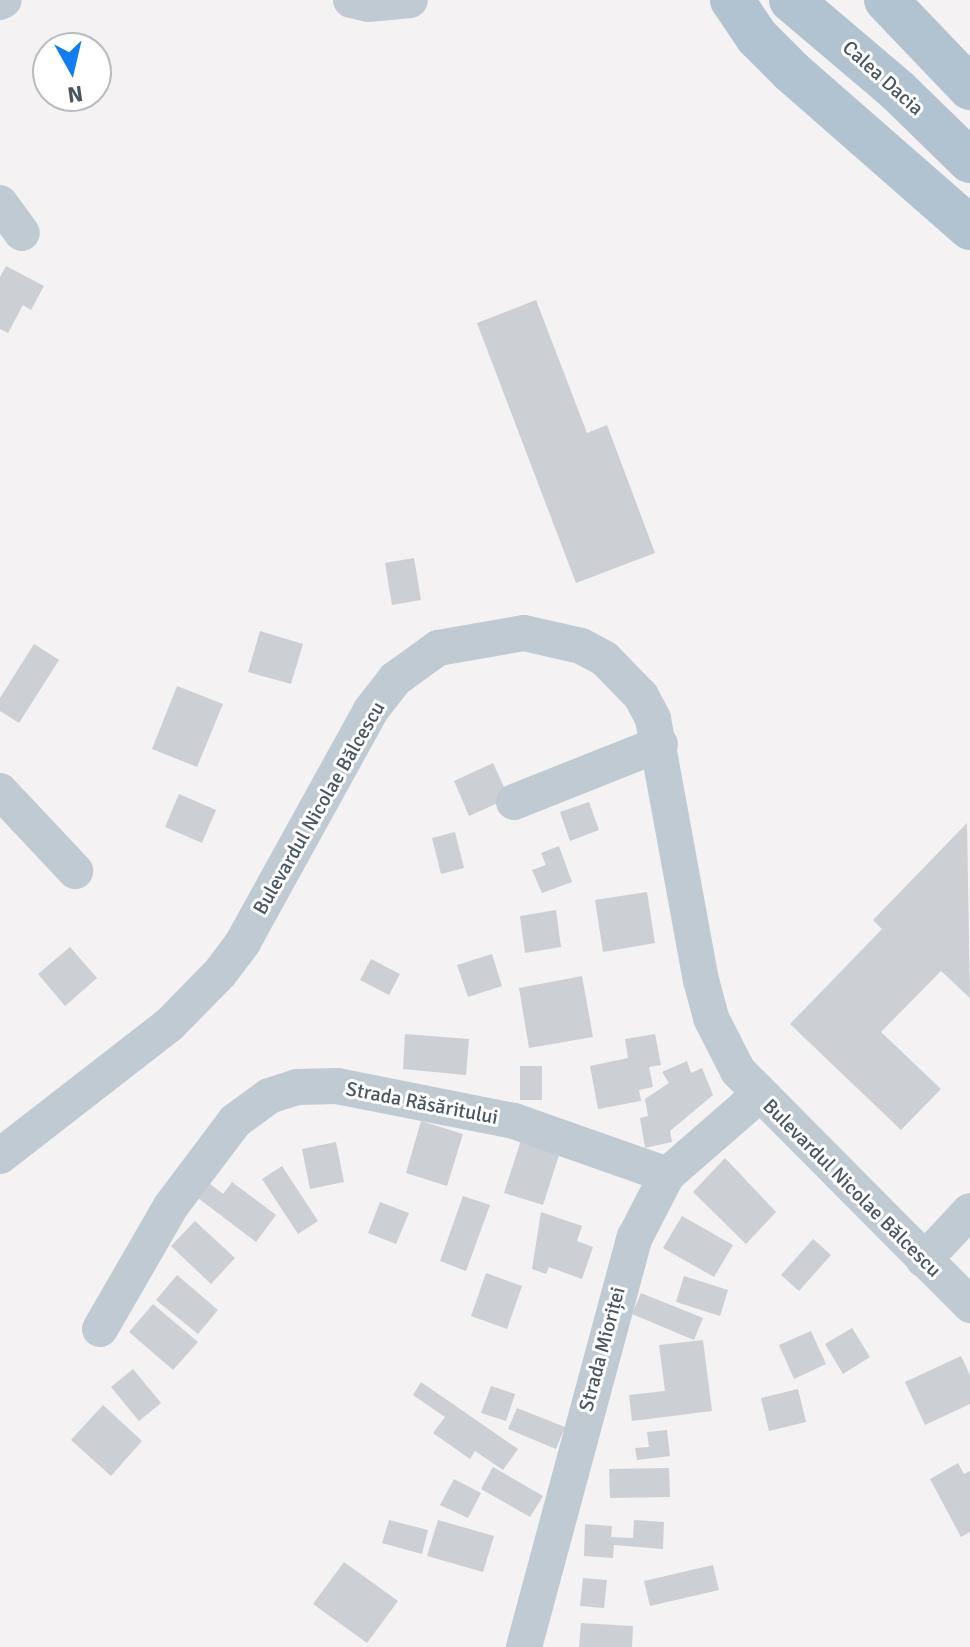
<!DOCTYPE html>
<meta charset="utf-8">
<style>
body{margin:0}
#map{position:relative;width:970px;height:1647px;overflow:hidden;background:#f4f2f2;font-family:Signika,sans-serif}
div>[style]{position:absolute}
.building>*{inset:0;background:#cccfd4}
.minor>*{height:36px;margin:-18px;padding:0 18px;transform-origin:18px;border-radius:18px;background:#bfcad2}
.major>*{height:44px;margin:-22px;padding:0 22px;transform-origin:22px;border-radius:22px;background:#b1c3d1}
span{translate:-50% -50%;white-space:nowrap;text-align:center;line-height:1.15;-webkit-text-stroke:6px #fff;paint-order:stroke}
.street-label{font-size:20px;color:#485661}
.north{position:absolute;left:32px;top:32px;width:80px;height:80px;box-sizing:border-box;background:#fff;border:2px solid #b6bbc0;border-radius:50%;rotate:172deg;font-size:22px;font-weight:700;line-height:32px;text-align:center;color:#485661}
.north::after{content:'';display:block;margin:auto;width:28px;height:36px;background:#117def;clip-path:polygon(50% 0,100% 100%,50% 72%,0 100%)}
</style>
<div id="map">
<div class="building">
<div style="clip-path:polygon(6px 266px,44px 286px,31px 310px,23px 305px,8px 333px,0 329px,0 277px)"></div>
<div style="clip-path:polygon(536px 300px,587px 433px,607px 425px,655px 553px,576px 583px,477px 323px)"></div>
<div style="clip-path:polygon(414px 558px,421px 600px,392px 605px,385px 563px)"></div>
<div style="clip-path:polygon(260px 631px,303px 644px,291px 684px,248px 672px)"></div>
<div style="clip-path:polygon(34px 644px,59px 660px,19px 723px,0 711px,0 698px)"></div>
<div style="clip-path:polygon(177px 686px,223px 704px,197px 767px,152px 749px)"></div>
<div style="clip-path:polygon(493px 763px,509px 798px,469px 816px,454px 781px)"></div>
<div style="clip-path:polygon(179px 794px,216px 810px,202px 843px,165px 827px)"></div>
<div style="clip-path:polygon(589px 802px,599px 830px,570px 841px,560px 812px)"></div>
<div style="clip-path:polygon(967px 823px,970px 998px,941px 971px,881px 1032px,941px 1089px,901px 1130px,790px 1024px,882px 929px,873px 920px)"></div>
<div style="clip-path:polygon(455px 832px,464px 868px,441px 874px,432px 838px)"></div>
<div style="clip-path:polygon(559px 846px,572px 882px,542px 893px,532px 870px,546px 865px,541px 853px)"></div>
<div style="clip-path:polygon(647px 892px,655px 943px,603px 952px,595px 900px)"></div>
<div style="clip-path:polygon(556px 910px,561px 947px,525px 953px,520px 916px)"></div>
<div style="clip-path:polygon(70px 947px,97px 978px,65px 1006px,38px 974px)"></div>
<div style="clip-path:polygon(492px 954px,502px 986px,468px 997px,457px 965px)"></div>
<div style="clip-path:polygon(371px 959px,400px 974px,389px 995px,360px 980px)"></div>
<div style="clip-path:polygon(582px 976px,593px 1037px,529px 1048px,519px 988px)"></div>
<div style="clip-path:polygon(405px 1034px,469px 1039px,466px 1075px,403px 1069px)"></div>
<div style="clip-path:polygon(655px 1034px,661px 1065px,649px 1067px,653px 1087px,639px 1090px,641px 1101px,598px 1109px,590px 1066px,628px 1058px,625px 1039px)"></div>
<div style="clip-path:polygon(687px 1061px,691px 1073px,702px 1068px,713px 1095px,670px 1131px,672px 1142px,645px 1148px,640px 1118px,648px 1116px,645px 1099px,669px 1083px,662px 1072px)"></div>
<div style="clip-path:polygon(520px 1066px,542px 1066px,542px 1100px,520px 1100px)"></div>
<div style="clip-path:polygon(421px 1121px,463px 1134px,447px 1186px,406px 1173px)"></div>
<div style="clip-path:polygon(522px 1137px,561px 1149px,543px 1205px,504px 1193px)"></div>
<div style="clip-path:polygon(336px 1142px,344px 1182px,310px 1189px,302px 1149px)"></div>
<div style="clip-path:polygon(725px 1158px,776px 1212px,746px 1244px,693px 1192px)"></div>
<div style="clip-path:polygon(282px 1166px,318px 1221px,298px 1234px,262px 1179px)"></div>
<div style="clip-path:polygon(232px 1182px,276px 1215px,256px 1242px,198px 1198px,209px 1183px,223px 1194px)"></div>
<div style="clip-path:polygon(463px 1196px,490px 1205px,466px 1271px,440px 1261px)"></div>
<div style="clip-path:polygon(380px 1202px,409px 1213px,396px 1244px,368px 1233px)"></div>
<div style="clip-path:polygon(541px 1212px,582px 1226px,577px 1241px,593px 1247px,582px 1279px,549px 1267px,546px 1274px,532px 1269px)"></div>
<div style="clip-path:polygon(682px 1216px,733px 1245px,714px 1277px,663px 1248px)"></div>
<div style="clip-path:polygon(195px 1221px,235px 1258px,211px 1284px,171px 1246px)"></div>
<div style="clip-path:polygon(813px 1239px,831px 1255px,799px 1291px,781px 1275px)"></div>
<div style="clip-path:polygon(486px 1273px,522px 1286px,507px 1329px,471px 1316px)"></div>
<div style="clip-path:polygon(177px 1275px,218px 1310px,198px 1334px,156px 1300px)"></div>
<div style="clip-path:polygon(684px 1276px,728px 1290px,720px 1316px,676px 1302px)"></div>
<div style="clip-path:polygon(641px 1293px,703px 1318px,694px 1340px,632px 1314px)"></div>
<div style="clip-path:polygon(153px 1304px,198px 1342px,173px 1370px,129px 1332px)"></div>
<div style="clip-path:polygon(852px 1328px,870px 1357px,843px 1374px,825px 1344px)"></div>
<div style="clip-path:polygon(811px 1331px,826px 1364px,794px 1379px,779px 1345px)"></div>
<div style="clip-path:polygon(703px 1340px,712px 1411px,632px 1421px,629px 1395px,665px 1391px,659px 1345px)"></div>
<div style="clip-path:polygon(961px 1356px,970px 1375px,970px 1404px,925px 1425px,905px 1382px)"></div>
<div style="clip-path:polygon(133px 1369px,161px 1403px,139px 1421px,111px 1387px)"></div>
<div style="clip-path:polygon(421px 1382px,518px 1449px,503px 1470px,475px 1451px,470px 1459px,433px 1433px,445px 1417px,413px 1395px)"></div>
<div style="clip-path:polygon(491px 1386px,515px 1394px,506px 1421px,481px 1413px)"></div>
<div style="clip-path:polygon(798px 1389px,806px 1422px,769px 1431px,761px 1398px)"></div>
<div style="clip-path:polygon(103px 1405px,142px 1441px,111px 1476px,71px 1440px)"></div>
<div style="clip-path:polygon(517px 1408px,565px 1427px,556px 1449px,508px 1429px)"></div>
<div style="clip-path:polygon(667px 1430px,670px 1456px,637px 1460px,635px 1448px,649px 1447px,647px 1432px)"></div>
<div style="clip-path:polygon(958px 1463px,964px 1474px,970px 1471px,970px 1532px,961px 1537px,930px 1479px)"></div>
<div style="clip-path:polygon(493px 1467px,543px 1496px,530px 1517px,481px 1489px)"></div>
<div style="clip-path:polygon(669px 1468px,670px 1497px,610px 1498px,609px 1469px)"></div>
<div style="clip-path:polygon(454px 1479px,481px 1493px,468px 1518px,440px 1505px)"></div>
<div style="clip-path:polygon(389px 1520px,428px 1530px,422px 1554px,382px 1543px)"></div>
<div style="clip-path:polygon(438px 1520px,494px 1536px,483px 1572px,427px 1556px)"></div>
<div style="clip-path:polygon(634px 1520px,664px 1522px,663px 1549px,614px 1545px,613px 1558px,584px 1556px,585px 1524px,612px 1526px,611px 1537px,633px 1538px)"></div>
<div style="clip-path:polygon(344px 1562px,398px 1601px,367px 1643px,313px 1604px)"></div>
<div style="clip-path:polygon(713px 1565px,719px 1590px,650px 1606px,644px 1581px)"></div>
<div style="clip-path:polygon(583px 1578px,607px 1580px,604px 1608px,580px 1606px)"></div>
<div style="clip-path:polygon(581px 1623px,633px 1626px,632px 1647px,579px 1647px)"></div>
</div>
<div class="minor">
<div style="left:351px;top:0;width:17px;rotate:13deg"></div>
<div style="left:368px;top:4px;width:42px;rotate:-5.4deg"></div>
<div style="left:0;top:2px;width:4px;rotate:-27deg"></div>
<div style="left:0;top:203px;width:37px;rotate:54deg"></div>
<div style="left:0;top:791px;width:110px;rotate:46.8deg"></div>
<div style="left:514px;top:802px;width:157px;rotate:-21.7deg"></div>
<div style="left:0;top:1156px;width:214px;rotate:-37.8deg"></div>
<div style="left:169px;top:1025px;width:73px;rotate:-45.6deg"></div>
<div style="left:220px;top:973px;width:39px;rotate:-53deg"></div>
<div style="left:243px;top:942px;width:265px;rotate:-61.1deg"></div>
<div style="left:371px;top:710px;width:39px;rotate:-52deg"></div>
<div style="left:395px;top:679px;width:53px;rotate:-35.8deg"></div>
<div style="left:438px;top:648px;width:87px;rotate:-9.9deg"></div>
<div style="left:524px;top:633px;width:58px;rotate:12.8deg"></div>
<div style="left:581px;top:646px;width:27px;rotate:28deg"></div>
<div style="left:605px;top:659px;width:52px;rotate:45.8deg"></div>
<div style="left:641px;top:696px;width:26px;rotate:62deg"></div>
<div style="left:653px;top:719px;width:265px;rotate:79.6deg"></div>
<div style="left:701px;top:980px;width:39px;rotate:75deg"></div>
<div style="left:711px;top:1018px;width:59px;rotate:63deg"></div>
<div style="left:738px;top:1071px;width:330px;rotate:45.2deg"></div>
<div style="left:924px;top:1260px;width:67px;rotate:-46.8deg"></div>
<div style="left:100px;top:1329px;width:142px;rotate:-60deg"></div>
<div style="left:171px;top:1206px;width:106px;rotate:-53deg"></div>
<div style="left:235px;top:1121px;width:42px;rotate:-36.3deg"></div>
<div style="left:269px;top:1096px;width:29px;rotate:-18deg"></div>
<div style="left:297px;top:1087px;width:40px;rotate:-1.4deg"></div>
<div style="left:337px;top:1086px;width:180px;rotate:11.2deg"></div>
<div style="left:514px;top:1121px;width:162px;rotate:19.4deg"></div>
<div style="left:524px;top:1647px;width:425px;rotate:-74.9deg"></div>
<div style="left:635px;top:1237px;width:70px;rotate:-62.7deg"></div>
<div style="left:667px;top:1175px;width:121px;rotate:-41deg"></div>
</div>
<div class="major">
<div style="left:732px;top:0;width:45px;rotate:56deg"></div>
<div style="left:757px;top:37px;width:49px;rotate:45deg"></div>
<div style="left:792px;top:72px;width:237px;rotate:41.2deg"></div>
<div style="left:791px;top:0;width:139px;rotate:40.3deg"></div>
<div style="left:897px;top:90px;width:102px;rotate:44.2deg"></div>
<div style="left:886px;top:0;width:122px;rotate:46.3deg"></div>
</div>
<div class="street-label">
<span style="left:883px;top:78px;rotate:42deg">Calea Dacia</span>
<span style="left:319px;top:808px;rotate:-60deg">Bulevardul Nicolae Bălcescu</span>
<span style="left:422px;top:1103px;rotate:11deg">Strada Răsăritului</span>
<span style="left:852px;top:1188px;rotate:45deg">Bulevardul Nicolae Bălcescu</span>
<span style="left:602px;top:1349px;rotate:-75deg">Strada Mioriței</span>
</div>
<div class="north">N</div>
</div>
